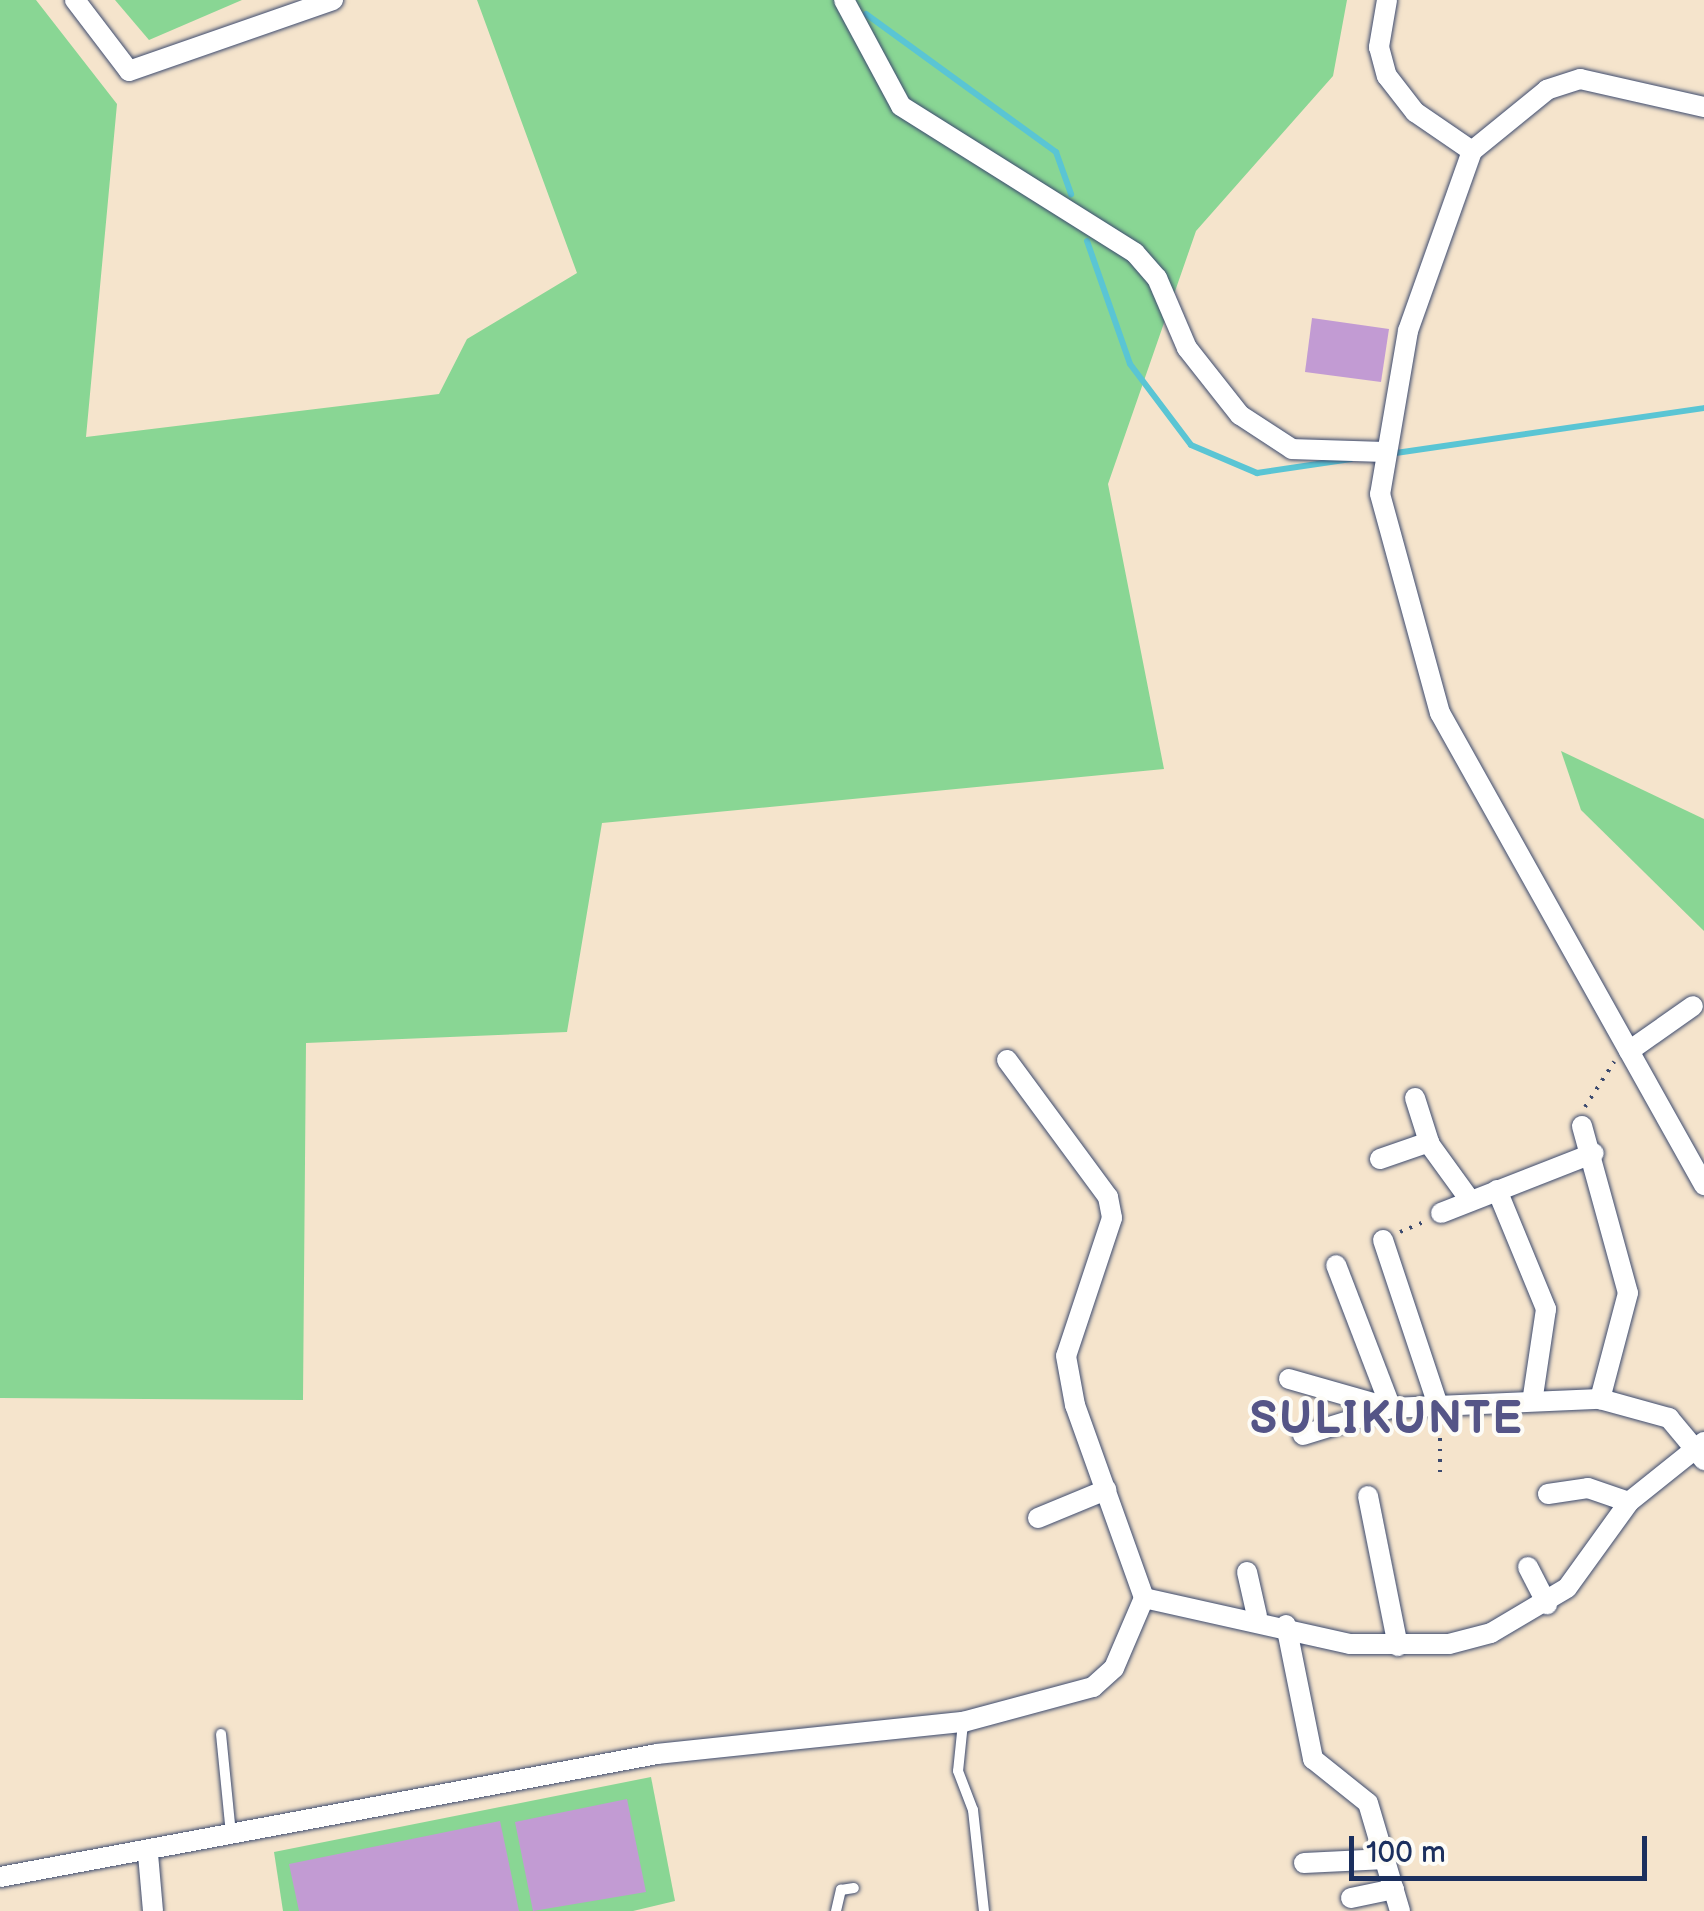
<!DOCTYPE html>
<style>
body{margin:0}
#map{position:relative;width:1704px;height:1911px;overflow:hidden;background:#f5e4cc;font-family:"Balsamiq Sans",sans-serif}
div>[style]{position:absolute}
.green>*{inset:0;background:#89d694}
.stream>*{height:6px;margin:-3px;padding:0 3px;transform-origin:3px;border-radius:3px;background:#5ac5d4}
.building>*{inset:0;background:#c29bd3}
.path>*{height:4px;margin-top:-2px;transform-origin:0;background:repeating-linear-gradient(90deg,#3c4a6e 0 2.5px,transparent 0 10.5px)}
.roads{filter:drop-shadow(0 0 2px #3c4a6e) drop-shadow(0 0 2px #3c4a6e)}
.lane>*{height:10px;margin:-5px;padding:0 5px;transform-origin:5px;border-radius:5px;background:#fff}
.street>*{height:20px;margin:-10px;padding:0 10px;transform-origin:10px;border-radius:10px;background:#fff}
span{translate:-50% -50%;white-space:nowrap;text-align:center;line-height:1.15;-webkit-text-stroke:8px #fdfcf7;paint-order:stroke}
.district-label{font-size:45px;color:#555587;font-weight:700;letter-spacing:2.5px}
.scale{position:absolute;left:1349px;top:1836px;width:298px;height:45px;box-sizing:border-box;border:5px solid #1b2f5e;border-top:0;padding-left:12px;font-size:30px;line-height:35px;white-space:nowrap;color:#1b2f5e;-webkit-text-stroke:8px #fdfcf7;paint-order:stroke}
</style>
<div id="map">
<div class="green">
<div style="clip-path:polygon(0 0,36px 0,117px 104px,86px 437px,439px 394px,467px 339px,577px 273px,477px 0,1347px 0,1333px 76px,1196px 231px,1108px 484px,1164px 769px,602px 823px,567px 1032px,306px 1043px,303px 1400px,0 1398px)"></div>
<div style="clip-path:polygon(115px 0,242px 0,149px 40px)"></div>
<div style="clip-path:polygon(1561px 751px,1704px 819px,1704px 931px,1581px 810px)"></div>
<div style="clip-path:polygon(651px 1777px,675px 1901px,633px 1911px,283px 1911px,274px 1852px)"></div>
</div>
<div class="stream">
<div style="left:866px;top:14px;width:235px;rotate:36deg"></div>
<div style="left:1056px;top:152px;width:45px;rotate:70.3deg"></div>
<div style="left:1087px;top:241px;width:130px;rotate:70.7deg"></div>
<div style="left:1130px;top:364px;width:101px;rotate:53deg"></div>
<div style="left:1191px;top:445px;width:72px;rotate:23deg"></div>
<div style="left:1257px;top:473px;width:95px;rotate:-8.5deg"></div>
<div style="left:1389px;top:454px;width:318px;rotate:-8.3deg"></div>
</div>
<div class="building">
<div style="clip-path:polygon(1312px 318px,1389px 329px,1381px 382px,1305px 372px)"></div>
<div style="clip-path:polygon(627px 1799px,646px 1892px,533px 1911px,515px 1822px)"></div>
<div style="clip-path:polygon(500px 1821px,519px 1911px,299px 1911px,289px 1864px)"></div>
</div>
<div class="path">
<div style="left:1585px;top:1107px;width:54px;rotate:-57.2deg"></div>
<div style="left:1400px;top:1232px;width:25px;rotate:-23deg"></div>
<div style="left:1440px;top:1472px;width:48px;rotate:-90deg"></div>
</div>
<div class="roads">
<div class="lane">
<div style="left:963px;top:1723px;width:48px;rotate:95.9deg"></div>
<div style="left:958px;top:1771px;width:42px;rotate:69deg"></div>
<div style="left:973px;top:1810px;width:102px;rotate:83.8deg"></div>
<div style="left:221px;top:1734px;width:100px;rotate:84.3deg"></div>
<div style="left:836px;top:1911px;width:22px;rotate:-77deg"></div>
<div style="left:841px;top:1890px;width:13px;rotate:-9deg"></div>
</div>
<div class="street">
<div style="left:75px;top:0;width:89px;rotate:52.7deg"></div>
<div style="left:129px;top:71px;width:216px;rotate:-19.2deg"></div>
<div style="left:844px;top:0;width:120px;rotate:61.7deg"></div>
<div style="left:901px;top:106px;width:276px;rotate:32.1deg"></div>
<div style="left:1135px;top:253px;width:33px;rotate:49deg"></div>
<div style="left:1157px;top:278px;width:76px;rotate:66.8deg"></div>
<div style="left:1187px;top:348px;width:85px;rotate:51.7deg"></div>
<div style="left:1240px;top:415px;width:62px;rotate:33.2deg"></div>
<div style="left:1292px;top:449px;width:91px;rotate:1.9deg"></div>
<div style="left:1387px;top:0;width:48px;rotate:99.7deg"></div>
<div style="left:1379px;top:47px;width:30px;rotate:75deg"></div>
<div style="left:1387px;top:76px;width:46px;rotate:52.1deg"></div>
<div style="left:1415px;top:112px;width:69px;rotate:34.4deg"></div>
<div style="left:1704px;top:107px;width:127px;rotate:-167.3deg"></div>
<div style="left:1580px;top:79px;width:35px;rotate:162deg"></div>
<div style="left:1547px;top:90px;width:97px;rotate:140.9deg"></div>
<div style="left:1472px;top:151px;width:191px;rotate:109.6deg"></div>
<div style="left:1408px;top:331px;width:165px;rotate:99.7deg"></div>
<div style="left:1380px;top:494px;width:227px;rotate:74.7deg"></div>
<div style="left:1440px;top:713px;width:541px;rotate:60.78deg"></div>
<div style="left:1629px;top:1051px;width:78px;rotate:-35.1deg"></div>
<div style="left:1007px;top:1060px;width:170px;rotate:53.6deg"></div>
<div style="left:1108px;top:1197px;width:21px;rotate:79deg"></div>
<div style="left:1112px;top:1218px;width:145px;rotate:108.4deg"></div>
<div style="left:1066px;top:1356px;width:50px;rotate:79.6deg"></div>
<div style="left:1075px;top:1405px;width:205px;rotate:70.3deg"></div>
<div style="left:1415px;top:1098px;width:49px;rotate:72.3deg"></div>
<div style="left:1430px;top:1145px;width:68px;rotate:54deg"></div>
<div style="left:1582px;top:1126px;width:173px;rotate:74.6deg"></div>
<div style="left:1628px;top:1293px;width:110px;rotate:104.8deg"></div>
<div style="left:1380px;top:1159px;width:52px;rotate:-19.1deg"></div>
<div style="left:1497px;top:1190px;width:129px;rotate:67.6deg"></div>
<div style="left:1546px;top:1309px;width:88px;rotate:98.5deg"></div>
<div style="left:1441px;top:1213px;width:164px;rotate:-21.4deg"></div>
<div style="left:1383px;top:1240px;width:174px;rotate:71.6deg"></div>
<div style="left:1289px;top:1379px;width:106px;rotate:15.9deg"></div>
<div style="left:1391px;top:1408px;width:209px;rotate:-2.5deg"></div>
<div style="left:1600px;top:1399px;width:72px;rotate:15.4deg"></div>
<div style="left:1669px;top:1418px;width:55px;rotate:50.2deg"></div>
<div style="left:1303px;top:1435px;width:92px;rotate:-17.1deg"></div>
<div style="left:1391px;top:1408px;width:153px;rotate:-111deg"></div>
<div style="left:1548px;top:1494px;width:40px;rotate:-8.5deg"></div>
<div style="left:1588px;top:1488px;width:43px;rotate:18.9deg"></div>
<div style="left:1368px;top:1496px;width:153px;rotate:78.7deg"></div>
<div style="left:1038px;top:1518px;width:74px;rotate:-22.4deg"></div>
<div style="left:1528px;top:1567px;width:42px;rotate:62.8deg"></div>
<div style="left:1247px;top:1572px;width:45px;rotate:77.2deg"></div>
<div style="left:1286px;top:1625px;width:137px;rotate:78.6deg"></div>
<div style="left:1313px;top:1759px;width:70px;rotate:38.7deg"></div>
<div style="left:1368px;top:1803px;width:113px;rotate:73.5deg"></div>
<div style="left:148px;top:1854px;width:57px;rotate:85deg"></div>
<div style="left:1304px;top:1863px;width:82px;rotate:-2.8deg"></div>
<div style="left:0;top:1877px;width:668px;rotate:-10.6deg"></div>
<div style="left:657px;top:1754px;width:308px;rotate:-6deg"></div>
<div style="left:963px;top:1722px;width:135px;rotate:-15.1deg"></div>
<div style="left:1093px;top:1687px;width:28px;rotate:-42deg"></div>
<div style="left:1114px;top:1668px;width:76px;rotate:-66.8deg"></div>
<div style="left:1144px;top:1598px;width:211px;rotate:12.6deg"></div>
<div style="left:1350px;top:1644px;width:99px"></div>
<div style="left:1449px;top:1644px;width:43px;rotate:-14.7deg"></div>
<div style="left:1491px;top:1633px;width:88px;rotate:-30.6deg"></div>
<div style="left:1567px;top:1588px;width:106px;rotate:-54.2deg"></div>
<div style="left:1629px;top:1502px;width:96px;rotate:-38.7deg"></div>
<div style="left:1351px;top:1898px;width:44px;rotate:-11.8deg"></div>
</div>
</div>
<div class="district-label">
<span style="left:1387px;top:1420px">SULIKUNTE</span>
</div>
<div class="scale">100 m</div>
</div>
